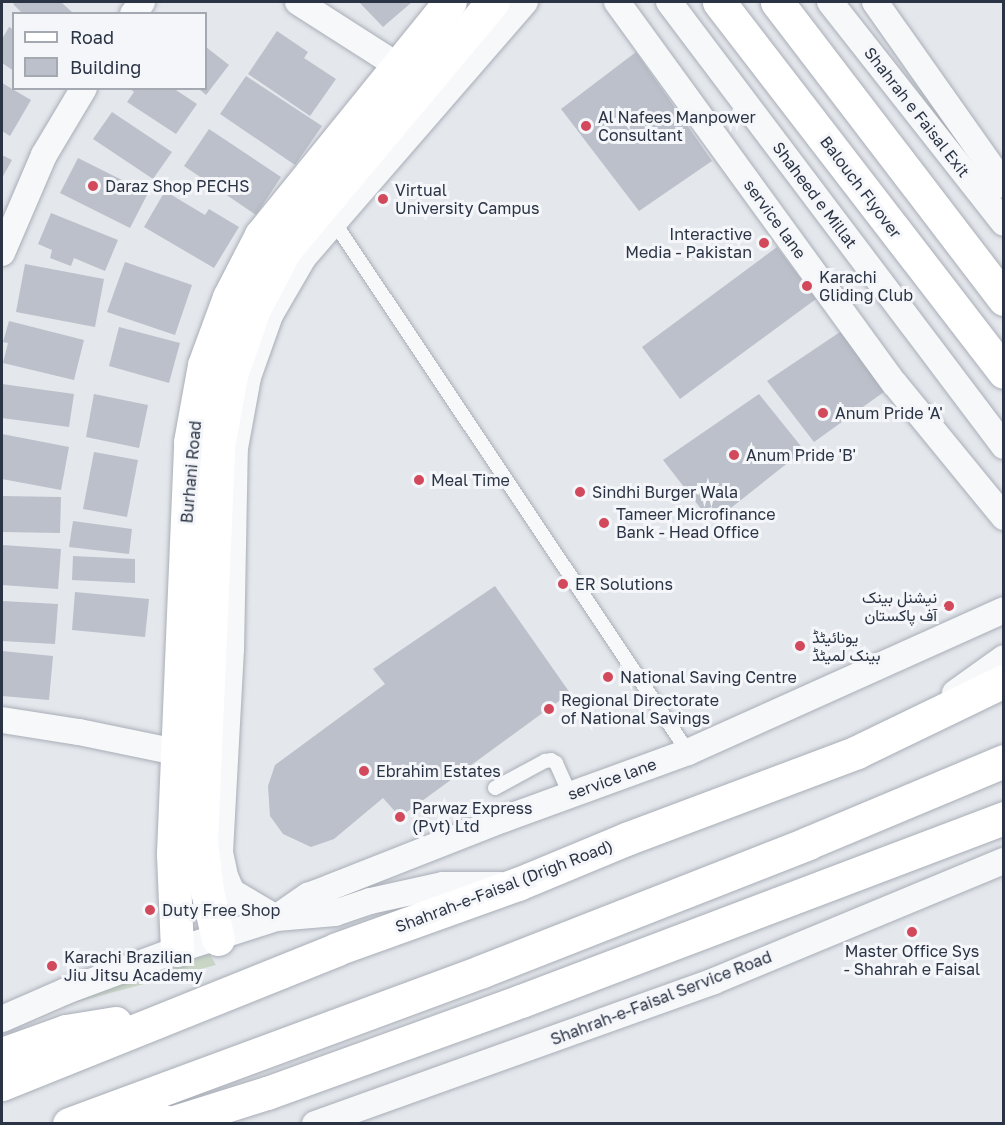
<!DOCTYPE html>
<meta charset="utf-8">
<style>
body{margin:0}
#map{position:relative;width:1005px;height:1125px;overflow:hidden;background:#e4e7ec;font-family:"Golos Text",Vazirmatn,sans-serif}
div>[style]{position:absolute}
.green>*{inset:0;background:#c9d6c5}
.building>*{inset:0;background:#bbc0ca}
.roads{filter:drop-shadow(0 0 2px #a9aeb7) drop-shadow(0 0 2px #a9aeb7)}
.lane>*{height:14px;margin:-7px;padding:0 7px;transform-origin:7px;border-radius:7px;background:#f7f8fa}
.street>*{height:26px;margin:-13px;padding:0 13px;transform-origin:13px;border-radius:13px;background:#f7f8fa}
.secondary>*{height:33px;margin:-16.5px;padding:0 16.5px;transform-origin:16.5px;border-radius:16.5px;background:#fff}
.primary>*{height:33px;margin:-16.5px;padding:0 16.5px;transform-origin:16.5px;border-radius:16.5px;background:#fff}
.highway>*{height:33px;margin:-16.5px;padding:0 16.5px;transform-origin:16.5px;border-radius:16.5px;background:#fff}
.dots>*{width:16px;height:16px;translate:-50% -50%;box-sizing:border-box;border:3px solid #f4f6f9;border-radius:50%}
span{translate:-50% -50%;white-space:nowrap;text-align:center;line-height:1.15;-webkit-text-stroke:6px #f4f6f9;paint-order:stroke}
.street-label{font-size:16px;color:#2b3445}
.poi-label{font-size:16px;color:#2b3445}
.left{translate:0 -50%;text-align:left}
.right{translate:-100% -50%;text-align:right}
.frame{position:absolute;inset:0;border:3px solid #2b3445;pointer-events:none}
.legend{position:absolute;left:12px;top:12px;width:195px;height:78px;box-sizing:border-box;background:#f4f6f9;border:2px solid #a4a8b1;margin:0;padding:8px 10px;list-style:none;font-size:18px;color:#2b3445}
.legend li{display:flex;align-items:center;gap:12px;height:30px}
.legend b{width:30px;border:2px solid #a4a8b1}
</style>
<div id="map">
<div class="green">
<div style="clip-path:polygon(210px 955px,216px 965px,61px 1006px,195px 956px)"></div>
</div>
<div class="building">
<div style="clip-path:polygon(16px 2px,61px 2px,74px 14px,23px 14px,13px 4px)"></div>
<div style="clip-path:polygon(359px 2px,412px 2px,383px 27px)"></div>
<div style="clip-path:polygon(9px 27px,14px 30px,14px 71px,2px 63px,2px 39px)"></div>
<div style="clip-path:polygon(277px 31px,308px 52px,304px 58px,336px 79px,310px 116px,248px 74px)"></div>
<div style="clip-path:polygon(206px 47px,229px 65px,206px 95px,198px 88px,206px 88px)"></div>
<div style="clip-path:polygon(636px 52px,712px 161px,639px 211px,561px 109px)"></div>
<div style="clip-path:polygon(246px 76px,322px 126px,295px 165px,220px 114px)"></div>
<div style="clip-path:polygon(2px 83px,31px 100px,10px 136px,2px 131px)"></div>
<div style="clip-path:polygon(129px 88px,173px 88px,197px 104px,176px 134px,127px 102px,134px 92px)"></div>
<div style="clip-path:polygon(112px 112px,172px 152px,153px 179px,93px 139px)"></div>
<div style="clip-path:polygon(209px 129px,281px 177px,256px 215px,184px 166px)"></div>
<div style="clip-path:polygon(2px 155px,12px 160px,2px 178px)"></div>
<div style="clip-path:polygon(78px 158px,148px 193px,130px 228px,60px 193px)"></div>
<div style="clip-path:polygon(165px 191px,205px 215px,209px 209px,239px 227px,214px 268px,144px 227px)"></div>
<div style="clip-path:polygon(51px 213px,118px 240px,105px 271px,74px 258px,71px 266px,50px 258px,52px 250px,38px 244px)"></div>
<div style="clip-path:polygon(777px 247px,816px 299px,680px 399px,642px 347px)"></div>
<div style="clip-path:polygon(125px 262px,192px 285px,175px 335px,107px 312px)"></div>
<div style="clip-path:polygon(25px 264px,104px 279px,95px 327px,16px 312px)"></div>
<div style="clip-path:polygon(9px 321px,84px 340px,74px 380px,3px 363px,8px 343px,3px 342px)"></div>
<div style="clip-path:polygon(119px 327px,180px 343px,169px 383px,109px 366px)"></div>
<div style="clip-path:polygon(846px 328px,895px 384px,814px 442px,767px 381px)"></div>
<div style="clip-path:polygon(2px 384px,74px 394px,69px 427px,2px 418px)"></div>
<div style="clip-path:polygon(94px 394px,148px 405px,139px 448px,86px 437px)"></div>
<div style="clip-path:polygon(759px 394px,804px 450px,712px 523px,663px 460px)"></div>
<div style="clip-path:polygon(2px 434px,69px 447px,61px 490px,2px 479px)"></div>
<div style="clip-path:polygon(94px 452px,138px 460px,127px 517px,83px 509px)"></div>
<div style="clip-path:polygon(2px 496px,61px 497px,60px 533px,2px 532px)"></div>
<div style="clip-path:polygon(73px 521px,132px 529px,129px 554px,69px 547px)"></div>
<div style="clip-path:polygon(2px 545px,61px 549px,58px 589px,2px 585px)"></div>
<div style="clip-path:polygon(73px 556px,135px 559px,135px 583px,72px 580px)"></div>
<div style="clip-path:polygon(495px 586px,570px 693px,400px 817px,383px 798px,334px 839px,311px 847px,283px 834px,270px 816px,268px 786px,275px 765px,385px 684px,373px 669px)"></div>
<div style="clip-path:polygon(75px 592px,149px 599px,145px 637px,72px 630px)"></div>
<div style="clip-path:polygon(2px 601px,58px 604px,55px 644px,2px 641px)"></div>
<div style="clip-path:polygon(2px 651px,53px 656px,49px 700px,2px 696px)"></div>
</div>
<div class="roads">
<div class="lane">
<div style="left:334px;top:222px;width:637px;rotate:56.26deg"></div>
<div style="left:495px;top:788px;width:57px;rotate:-28.4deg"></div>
<div style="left:545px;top:761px;width:6px;rotate:-9deg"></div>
<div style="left:551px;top:760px;width:6px;rotate:31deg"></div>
<div style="left:556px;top:763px;width:35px;rotate:66deg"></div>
</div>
<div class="street">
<div style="left:298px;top:2px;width:119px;rotate:32.6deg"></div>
<div style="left:617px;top:2px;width:472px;rotate:54deg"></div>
<div style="left:895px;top:384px;width:172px;rotate:50.7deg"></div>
<div style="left:669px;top:2px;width:556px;rotate:52.97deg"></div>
<div style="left:830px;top:2px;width:281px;rotate:51.8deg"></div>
<div style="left:875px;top:2px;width:224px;rotate:54.8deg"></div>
<div style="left:133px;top:14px;width:15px;rotate:-53deg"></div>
<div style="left:2px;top:253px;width:107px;rotate:-66.8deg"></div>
<div style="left:44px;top:155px;width:78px;rotate:-59.2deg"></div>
<div style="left:955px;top:693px;width:60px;rotate:-35.5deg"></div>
<div style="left:2px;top:720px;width:78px;rotate:8.9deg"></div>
<div style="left:79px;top:732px;width:99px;rotate:11.7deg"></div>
<div style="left:500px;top:885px;width:57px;rotate:180deg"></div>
<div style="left:443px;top:885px;width:75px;rotate:167.6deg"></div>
<div style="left:370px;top:901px;width:37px;rotate:161deg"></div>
<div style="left:335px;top:913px;width:59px;rotate:175.2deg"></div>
<div style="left:276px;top:918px;width:51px;rotate:-149.4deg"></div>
<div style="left:232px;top:892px;width:17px;rotate:-114deg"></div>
<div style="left:225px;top:876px;width:25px;rotate:-102deg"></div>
<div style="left:220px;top:852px;width:203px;rotate:-86.9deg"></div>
<div style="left:231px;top:649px;width:201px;rotate:-88.9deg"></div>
<div style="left:235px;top:448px;width:72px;rotate:-79.6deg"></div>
<div style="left:248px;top:377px;width:66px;rotate:-70.5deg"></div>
<div style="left:270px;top:315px;width:66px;rotate:-59.9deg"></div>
<div style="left:303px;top:258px;width:339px;rotate:-49.1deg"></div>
<div style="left:2px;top:1019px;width:70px;rotate:-23.6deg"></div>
<div style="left:66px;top:991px;width:118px;rotate:-20.3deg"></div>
<div style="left:177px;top:950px;width:104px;rotate:-17.9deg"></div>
<div style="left:276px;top:918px;width:39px;rotate:-35deg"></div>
<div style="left:308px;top:896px;width:25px;rotate:-21deg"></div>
<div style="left:331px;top:887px;width:186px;rotate:-21.5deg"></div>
<div style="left:504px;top:819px;width:196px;rotate:-20deg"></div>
<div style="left:688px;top:752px;width:346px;rotate:-24.2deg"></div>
<div style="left:315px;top:1124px;width:424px;rotate:-19.7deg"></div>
<div style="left:714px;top:981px;width:314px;rotate:-22.5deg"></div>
</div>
<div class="secondary">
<div style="left:218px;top:939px;width:49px;rotate:-102.9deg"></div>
<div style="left:207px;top:891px;width:50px;rotate:-96.8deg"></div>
<div style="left:201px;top:841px;width:395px;rotate:-87.5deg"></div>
<div style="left:218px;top:446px;width:72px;rotate:-79.6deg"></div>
<div style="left:231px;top:375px;width:70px;rotate:-70.8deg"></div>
<div style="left:254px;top:309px;width:67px;rotate:-62.3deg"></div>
<div style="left:285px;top:250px;width:323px;rotate:-50.1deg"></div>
<div style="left:177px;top:950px;width:97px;rotate:-92.4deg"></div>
<div style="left:173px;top:853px;width:411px;rotate:-87.6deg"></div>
<div style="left:190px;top:442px;width:78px;rotate:-79.7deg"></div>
<div style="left:204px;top:365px;width:72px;rotate:-69.8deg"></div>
<div style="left:229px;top:297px;width:70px;rotate:-62.7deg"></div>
<div style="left:261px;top:235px;width:300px;rotate:-51deg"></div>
</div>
<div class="primary">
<div style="left:719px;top:2px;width:467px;rotate:52.4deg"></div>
<div style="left:777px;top:2px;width:374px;rotate:52.6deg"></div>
</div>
<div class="highway">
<div style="left:2px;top:1054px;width:68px;rotate:-19.8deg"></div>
<div style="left:66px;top:1031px;width:50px;rotate:-9.3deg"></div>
<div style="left:2px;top:1084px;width:361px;rotate:-21.9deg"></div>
<div style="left:337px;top:949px;width:192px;rotate:-19.8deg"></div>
<div style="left:518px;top:884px;width:117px;rotate:-22.6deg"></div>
<div style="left:626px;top:839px;width:247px;rotate:-20.6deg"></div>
<div style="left:857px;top:752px;width:163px;rotate:-25.8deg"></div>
<div style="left:113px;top:1109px;width:60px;rotate:13.6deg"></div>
<div style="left:171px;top:1123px;width:101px;rotate:-17.4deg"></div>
<div style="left:267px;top:1093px;width:270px;rotate:-19.9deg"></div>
<div style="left:521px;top:1001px;width:517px;rotate:-20.75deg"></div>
<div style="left:69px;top:1124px;width:440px;rotate:-20.3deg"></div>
<div style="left:482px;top:971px;width:350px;rotate:-21.4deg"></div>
<div style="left:808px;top:843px;width:212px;rotate:-22.7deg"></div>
</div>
</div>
<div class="dots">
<div style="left:586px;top:126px;background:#d1495b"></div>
<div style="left:93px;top:186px;background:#d1495b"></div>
<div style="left:383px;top:199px;background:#d1495b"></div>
<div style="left:764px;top:243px;background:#d1495b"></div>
<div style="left:807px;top:286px;background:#d1495b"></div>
<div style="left:823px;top:413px;background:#d1495b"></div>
<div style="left:734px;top:455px;background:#d1495b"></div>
<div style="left:419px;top:480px;background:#d1495b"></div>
<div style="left:580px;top:492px;background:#d1495b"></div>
<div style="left:604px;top:523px;background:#d1495b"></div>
<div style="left:563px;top:584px;background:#d1495b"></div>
<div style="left:949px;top:606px;background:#d1495b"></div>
<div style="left:800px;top:646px;background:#d1495b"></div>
<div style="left:608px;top:677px;background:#d1495b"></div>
<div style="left:549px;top:709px;background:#d1495b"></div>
<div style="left:364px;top:771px;background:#d1495b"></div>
<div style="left:400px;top:817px;background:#d1495b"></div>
<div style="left:150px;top:910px;background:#d1495b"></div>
<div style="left:912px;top:932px;background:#d1495b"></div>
<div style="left:52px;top:966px;background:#d1495b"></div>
</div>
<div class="street-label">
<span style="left:917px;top:112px;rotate:52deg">Shahrah e Faisal Exit</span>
<span style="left:861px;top:187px;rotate:53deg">Balouch Flyover</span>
<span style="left:815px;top:195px;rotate:53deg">Shaheed e Millat</span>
<span style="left:775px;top:219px;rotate:54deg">service lane</span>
<span style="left:191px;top:472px;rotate:-85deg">Burhani Road</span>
<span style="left:612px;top:779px;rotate:-20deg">service lane</span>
<span style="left:504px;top:886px;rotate:-21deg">Shahrah-e-Faisal (Drigh Road)</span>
<span style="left:661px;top:998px;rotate:-21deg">Shahrah-e-Faisal Service Road</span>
</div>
<div class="poi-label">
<span class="left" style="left:598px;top:126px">Al Nafees Manpower<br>Consultant</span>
<span class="left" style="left:105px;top:186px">Daraz Shop PECHS</span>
<span class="left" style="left:395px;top:199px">Virtual<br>University Campus</span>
<span class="right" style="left:752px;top:243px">Interactive<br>Media - Pakistan</span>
<span class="left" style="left:819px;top:286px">Karachi<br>Gliding Club</span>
<span class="left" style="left:835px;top:413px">Anum Pride 'A'</span>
<span class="left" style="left:746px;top:455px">Anum Pride 'B'</span>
<span class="left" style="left:431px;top:480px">Meal Time</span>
<span class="left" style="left:592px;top:492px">Sindhi Burger Wala</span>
<span class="left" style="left:616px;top:523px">Tameer Microfinance<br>Bank - Head Office</span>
<span class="left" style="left:575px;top:584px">ER Solutions</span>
<span class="right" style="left:937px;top:606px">نیشنل بینک<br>آف پاکستان</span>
<span class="left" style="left:812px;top:646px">یونائیٹڈ<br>بینک لمیٹڈ</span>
<span class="left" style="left:620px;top:677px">National Saving Centre</span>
<span class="left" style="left:561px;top:709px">Regional Directorate<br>of National Savings</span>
<span class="left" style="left:376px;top:771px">Ebrahim Estates</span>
<span class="left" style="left:412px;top:817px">Parwaz Express<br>(Pvt) Ltd</span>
<span class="left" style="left:162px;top:910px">Duty Free Shop</span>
<span style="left:912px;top:960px">Master Office Sys<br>- Shahrah e Faisal</span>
<span class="left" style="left:64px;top:966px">Karachi Brazilian<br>Jiu Jitsu Academy</span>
</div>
<div class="frame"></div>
<ul class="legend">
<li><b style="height:8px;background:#fff"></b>Road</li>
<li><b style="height:16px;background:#bbc0ca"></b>Building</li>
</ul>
</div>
